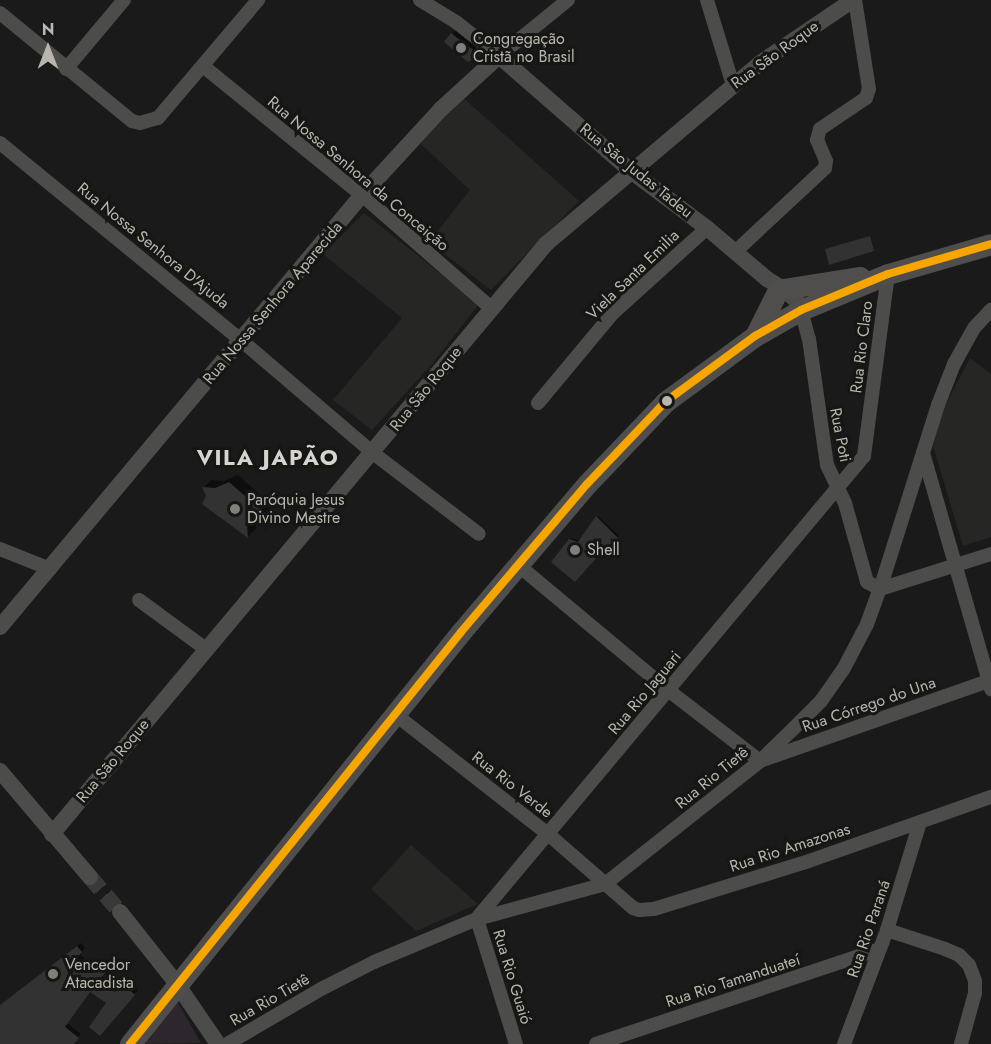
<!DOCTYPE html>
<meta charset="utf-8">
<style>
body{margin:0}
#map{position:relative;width:991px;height:1044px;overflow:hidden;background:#1a1a1a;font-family:Jost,sans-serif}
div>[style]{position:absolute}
.built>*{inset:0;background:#262624}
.green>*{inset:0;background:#2d262c}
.shadow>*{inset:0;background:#0007}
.building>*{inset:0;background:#323232}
.tertiary-tunnel>*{height:16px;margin-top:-8px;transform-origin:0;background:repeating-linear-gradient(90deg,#3a3937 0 16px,transparent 0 24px)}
.minor>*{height:14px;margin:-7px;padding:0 7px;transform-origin:7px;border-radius:7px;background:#4c4c4a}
.tertiary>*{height:16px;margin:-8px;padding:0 8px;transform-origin:8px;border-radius:8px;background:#4c4c4a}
.primary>*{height:21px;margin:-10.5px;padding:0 10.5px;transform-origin:10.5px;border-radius:10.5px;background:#4f4e4c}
.bus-1>*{height:8px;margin:-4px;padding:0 4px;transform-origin:4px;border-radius:4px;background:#f7a600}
.dots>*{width:16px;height:16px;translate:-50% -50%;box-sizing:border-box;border:3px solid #161614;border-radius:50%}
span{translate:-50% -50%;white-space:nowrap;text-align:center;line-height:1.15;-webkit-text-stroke:6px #161614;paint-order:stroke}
.poi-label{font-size:16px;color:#b9b6ad}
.left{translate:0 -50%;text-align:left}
.street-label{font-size:16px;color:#b9b6ad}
.district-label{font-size:22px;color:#d6d4ce;font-weight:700;letter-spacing:1.5px}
.north{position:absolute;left:18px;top:18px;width:60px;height:60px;-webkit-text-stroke:4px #161614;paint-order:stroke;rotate:0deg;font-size:16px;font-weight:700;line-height:24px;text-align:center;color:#b9b6ad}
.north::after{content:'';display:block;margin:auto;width:21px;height:27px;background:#b9b6ad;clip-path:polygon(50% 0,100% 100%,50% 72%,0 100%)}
</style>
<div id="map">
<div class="built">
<div style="clip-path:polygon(460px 95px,579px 201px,491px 290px,429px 242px,470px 190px,418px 141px)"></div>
<div style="clip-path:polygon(364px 213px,479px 304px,433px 363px,372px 430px,333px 400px,402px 318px,323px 254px)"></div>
<div style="clip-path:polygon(970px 358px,991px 374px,991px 537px,963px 546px,933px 446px,941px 414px)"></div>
<div style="clip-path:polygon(411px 845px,478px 904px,416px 931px,371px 889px)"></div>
</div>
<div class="green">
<div style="clip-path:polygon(177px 1001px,201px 1043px,144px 1044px)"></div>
</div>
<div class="shadow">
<div style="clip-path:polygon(456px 30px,482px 51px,469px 60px,446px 41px)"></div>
<div style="clip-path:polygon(238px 475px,273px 506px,255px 521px,256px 529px,248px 536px,204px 504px,207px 496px,203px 488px,211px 480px,224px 481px)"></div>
<div style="clip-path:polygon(598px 516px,619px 536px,608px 546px,553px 562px,572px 538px,580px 541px)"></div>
<div style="clip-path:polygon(81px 943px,85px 948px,80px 954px,94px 967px,97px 964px,108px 968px,101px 976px,120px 990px,127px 982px,138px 990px,103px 1030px,108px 1002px,91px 990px,67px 1023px,81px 1034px,72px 1044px,0 1044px,0 1006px)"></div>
</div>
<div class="building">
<div style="clip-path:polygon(451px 33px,480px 55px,468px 62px,444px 42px)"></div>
<div style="clip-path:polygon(870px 236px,874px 251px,829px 265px,825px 249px)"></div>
<div style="clip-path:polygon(229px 482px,267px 515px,257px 523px,247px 524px,248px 538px,202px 504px,206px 496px,202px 487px,215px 488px)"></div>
<div style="clip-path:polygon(596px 516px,619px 539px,608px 548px,606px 547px,575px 582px,551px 562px,569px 539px,578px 542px)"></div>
<div style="clip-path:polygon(77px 946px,82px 952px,77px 958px,90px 970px,92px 967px,106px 972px,98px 981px,115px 992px,123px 984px,135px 995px,100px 1036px,89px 1027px,106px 1003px,90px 992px,65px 1027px,79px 1038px,74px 1044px,0 1044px,0 1005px)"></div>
</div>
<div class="tertiary-tunnel">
<div style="left:90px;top:877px;width:46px;rotate:49.4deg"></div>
</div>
<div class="minor">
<div style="left:420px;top:0;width:42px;rotate:31.4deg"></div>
<div style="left:456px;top:22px;width:55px;rotate:38.3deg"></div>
<div style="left:499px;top:56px;width:89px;rotate:-39.1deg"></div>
<div style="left:707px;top:0;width:89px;rotate:73deg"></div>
<div style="left:0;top:13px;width:171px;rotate:39.3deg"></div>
<div style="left:132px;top:121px;width:8px;rotate:14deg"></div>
<div style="left:140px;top:123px;width:19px;rotate:-16deg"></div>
<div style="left:158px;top:118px;width:155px;rotate:-49.7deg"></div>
<div style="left:203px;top:66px;width:205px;rotate:39.1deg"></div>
<div style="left:362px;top:195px;width:171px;rotate:41.2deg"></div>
<div style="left:66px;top:69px;width:90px;rotate:-50deg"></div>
<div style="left:0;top:143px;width:313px;rotate:39.3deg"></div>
<div style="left:242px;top:341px;width:172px;rotate:40.5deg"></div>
<div style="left:373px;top:453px;width:133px;rotate:37.4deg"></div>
<div style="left:736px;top:251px;width:122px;rotate:-43deg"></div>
<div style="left:825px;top:168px;width:7px;rotate:-82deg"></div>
<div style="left:826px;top:161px;width:23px;rotate:-113deg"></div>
<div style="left:817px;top:140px;width:11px;rotate:-75deg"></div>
<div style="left:820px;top:129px;width:55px;rotate:-34deg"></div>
<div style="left:866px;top:98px;width:9px;rotate:-72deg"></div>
<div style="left:869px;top:89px;width:90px;rotate:-98.9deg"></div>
<div style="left:801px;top:310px;width:30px;rotate:75deg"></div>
<div style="left:809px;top:339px;width:127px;rotate:81.9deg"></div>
<div style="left:827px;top:465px;width:42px;rotate:64.7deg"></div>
<div style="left:845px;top:503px;width:82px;rotate:74.4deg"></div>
<div style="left:867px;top:582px;width:15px;rotate:28deg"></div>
<div style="left:880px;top:589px;width:116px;rotate:-17.5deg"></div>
<div style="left:538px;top:403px;width:117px;rotate:-50.2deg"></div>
<div style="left:613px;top:313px;width:127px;rotate:-42.1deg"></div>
<div style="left:923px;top:453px;width:246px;rotate:73.9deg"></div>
<div style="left:0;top:549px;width:54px;rotate:21.8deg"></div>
<div style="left:518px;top:565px;width:195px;rotate:39.8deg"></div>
<div style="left:668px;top:690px;width:116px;rotate:37.7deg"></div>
<div style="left:760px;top:761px;width:243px;rotate:-19.3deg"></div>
<div style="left:139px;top:600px;width:84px;rotate:36.3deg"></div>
<div style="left:396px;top:715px;width:193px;rotate:38.1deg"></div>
<div style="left:548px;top:834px;width:113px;rotate:41deg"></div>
<div style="left:633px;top:908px;width:6px;rotate:18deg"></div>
<div style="left:639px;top:910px;width:15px;rotate:-4deg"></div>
<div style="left:654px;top:909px;width:162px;rotate:-17.2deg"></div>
<div style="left:809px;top:861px;width:193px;rotate:-19.4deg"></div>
<div style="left:478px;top:917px;width:601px;rotate:-50.06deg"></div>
<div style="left:864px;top:456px;width:184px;rotate:-82.5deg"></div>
<div style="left:477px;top:919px;width:131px;rotate:72.7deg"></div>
<div style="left:887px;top:930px;width:61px;rotate:18.1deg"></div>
<div style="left:945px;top:949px;width:15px;rotate:23deg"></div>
<div style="left:959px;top:955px;width:14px;rotate:45deg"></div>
<div style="left:969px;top:965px;width:17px;rotate:69deg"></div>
<div style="left:975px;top:981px;width:12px;rotate:90deg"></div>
<div style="left:975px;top:993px;width:53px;rotate:105.4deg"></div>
<div style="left:227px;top:1044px;width:111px;rotate:-30.3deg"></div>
<div style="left:323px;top:988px;width:57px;rotate:-27deg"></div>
<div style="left:374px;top:962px;width:112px;rotate:-22.7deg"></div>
<div style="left:477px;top:919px;width:133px;rotate:-15.3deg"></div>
<div style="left:605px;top:884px;width:198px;rotate:-38.4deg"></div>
<div style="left:760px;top:761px;width:46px;rotate:-44.1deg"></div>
<div style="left:793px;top:729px;width:40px;rotate:-45deg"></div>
<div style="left:821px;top:701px;width:38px;rotate:-55deg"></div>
<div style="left:843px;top:670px;width:52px;rotate:-62.4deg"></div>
<div style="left:867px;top:624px;width:37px;rotate:-70deg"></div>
<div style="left:880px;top:589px;width:193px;rotate:-72.5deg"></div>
<div style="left:938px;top:405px;width:44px;rotate:-68.7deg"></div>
<div style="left:954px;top:364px;width:41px;rotate:-60.9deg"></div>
<div style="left:974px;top:328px;width:25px;rotate:-47deg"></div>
<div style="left:596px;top:1044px;width:299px;rotate:-18.5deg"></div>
<div style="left:844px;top:1044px;width:122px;rotate:-69.3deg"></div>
<div style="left:887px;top:930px;width:113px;rotate:-73deg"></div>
</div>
<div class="tertiary">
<div style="left:0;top:627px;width:564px;rotate:-50.04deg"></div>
<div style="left:362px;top:195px;width:117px;rotate:-47.4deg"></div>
<div style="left:441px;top:109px;width:79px;rotate:-42.4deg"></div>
<div style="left:499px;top:56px;width:175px;rotate:41.1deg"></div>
<div style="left:631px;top:171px;width:95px;rotate:36.9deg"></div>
<div style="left:707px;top:228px;width:79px;rotate:40.4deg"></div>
<div style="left:767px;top:279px;width:19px;rotate:32deg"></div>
<div style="left:783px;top:289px;width:17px;rotate:40deg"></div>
<div style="left:796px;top:300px;width:11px;rotate:63deg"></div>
<div style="left:0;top:771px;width:139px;rotate:49.7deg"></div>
<div style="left:52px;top:834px;width:770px;rotate:-50.06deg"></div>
<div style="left:546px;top:244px;width:280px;rotate:-40.2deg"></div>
<div style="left:760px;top:63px;width:112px;rotate:-34.1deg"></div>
<div style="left:120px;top:912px;width:92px;rotate:51.6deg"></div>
<div style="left:177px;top:984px;width:73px;rotate:55.7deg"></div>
</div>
<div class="primary">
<div style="left:783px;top:289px;width:78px;rotate:-8.9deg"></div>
<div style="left:755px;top:336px;width:47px;rotate:-63.4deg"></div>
<div style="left:130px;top:1044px;width:528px;rotate:-51.22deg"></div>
<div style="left:461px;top:632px;width:194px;rotate:-49.6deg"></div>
<div style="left:587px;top:484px;width:113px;rotate:-46.4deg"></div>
<div style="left:665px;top:402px;width:112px;rotate:-36.3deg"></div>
<div style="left:755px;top:336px;width:53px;rotate:-29.5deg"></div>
<div style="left:801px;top:310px;width:94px;rotate:-22.5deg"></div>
<div style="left:888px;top:274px;width:107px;rotate:-16.2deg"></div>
</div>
<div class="bus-1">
<div style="left:130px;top:1044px;width:528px;rotate:-51.22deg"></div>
<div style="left:461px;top:632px;width:194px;rotate:-49.6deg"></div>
<div style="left:587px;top:484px;width:113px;rotate:-46.4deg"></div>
<div style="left:665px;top:402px;width:112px;rotate:-36.3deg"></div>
<div style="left:755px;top:336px;width:53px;rotate:-29.5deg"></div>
<div style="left:801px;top:310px;width:94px;rotate:-22.5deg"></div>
<div style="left:888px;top:274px;width:107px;rotate:-16.2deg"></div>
</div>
<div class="dots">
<div style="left:461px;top:48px;background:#817f7a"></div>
<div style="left:667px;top:401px;background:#b9b6ad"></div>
<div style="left:235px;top:509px;background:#817f7a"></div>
<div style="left:575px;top:550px;background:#817f7a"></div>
<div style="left:53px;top:974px;background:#817f7a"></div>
</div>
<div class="poi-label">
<span class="left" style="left:473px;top:48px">Congregação<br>Cristã no Brasil</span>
<span class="left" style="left:247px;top:509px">Paróquia Jesus<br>Divino Mestre</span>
<span class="left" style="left:587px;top:550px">Shell</span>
<span class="left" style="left:65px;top:974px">Vencedor<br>Atacadista</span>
</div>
<div class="street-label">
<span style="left:775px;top:55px;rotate:-36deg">Rua São Roque</span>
<span style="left:636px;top:171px;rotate:39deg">Rua São Judas Tadeu</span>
<span style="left:358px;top:174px;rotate:40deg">Rua Nossa Senhora da Conceição</span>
<span style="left:153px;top:246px;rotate:39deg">Rua Nossa Senhora D'Ajuda</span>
<span style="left:633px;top:275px;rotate:-44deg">Viela Santa Emilia</span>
<span style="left:273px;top:303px;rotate:-50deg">Rua Nossa Senhora Aparecida</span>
<span style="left:862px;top:347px;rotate:-83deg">Rua Rio Claro</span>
<span style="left:426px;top:389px;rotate:-51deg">Rua São Roque</span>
<span style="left:840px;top:435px;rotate:79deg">Rua Poti</span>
<span style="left:645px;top:693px;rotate:-50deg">Rua Rio Jaguari</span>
<span style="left:869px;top:705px;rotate:-19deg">Rua Córrego do Una</span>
<span style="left:113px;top:761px;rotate:-50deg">Rua São Roque</span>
<span style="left:712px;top:778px;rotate:-39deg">Rua Rio Tietê</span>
<span style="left:512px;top:785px;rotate:38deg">Rua Rio Verde</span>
<span style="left:790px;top:848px;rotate:-18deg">Rua Rio Amazonas</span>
<span style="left:869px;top:929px;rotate:-71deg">Rua Rio Paraná</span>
<span style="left:512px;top:977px;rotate:73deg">Rua Rio Guaió</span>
<span style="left:733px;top:981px;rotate:-18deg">Rua Rio Tamanduateí</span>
<span style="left:270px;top:1000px;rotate:-30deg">Rua Rio Tietê</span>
</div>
<div class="district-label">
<span style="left:268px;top:458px">VILA JAPÃO</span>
</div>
<div class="north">N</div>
</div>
